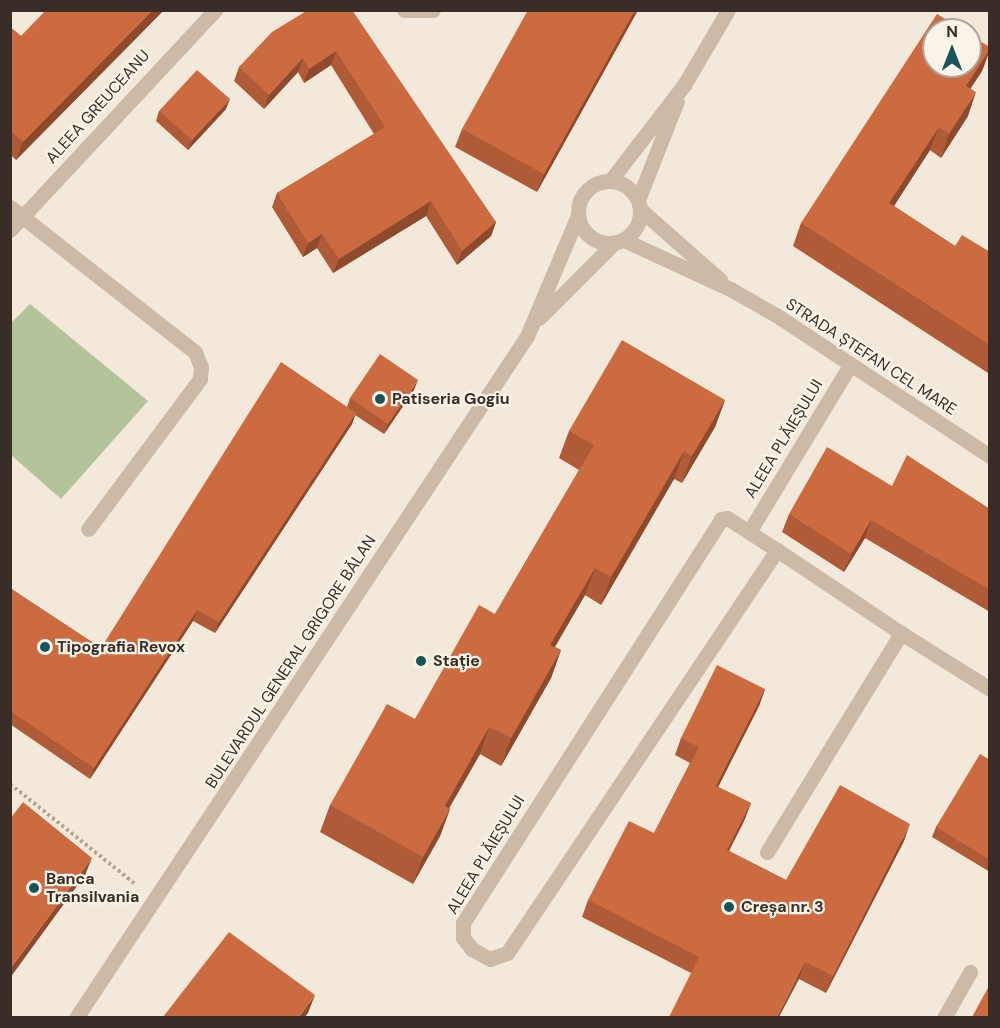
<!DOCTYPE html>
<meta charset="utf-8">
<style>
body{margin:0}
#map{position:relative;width:1000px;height:1028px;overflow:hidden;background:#f3e9db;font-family:"DM Sans",sans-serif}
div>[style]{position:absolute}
.green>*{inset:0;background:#b3c39a}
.path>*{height:4px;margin-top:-2px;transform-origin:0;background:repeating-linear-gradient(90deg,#b8a490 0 3px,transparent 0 6px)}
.service>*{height:15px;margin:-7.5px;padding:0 7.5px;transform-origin:7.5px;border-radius:7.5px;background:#ccbaa6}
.minor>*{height:15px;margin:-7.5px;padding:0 7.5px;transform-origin:7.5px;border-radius:7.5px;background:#ccbaa6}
.tertiary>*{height:15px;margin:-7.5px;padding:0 7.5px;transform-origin:7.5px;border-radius:7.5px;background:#ccbaa6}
.tertiary>.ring{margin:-7.5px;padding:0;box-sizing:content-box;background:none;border:15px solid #ccbaa6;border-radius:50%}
.wall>*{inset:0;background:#af5b37}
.shaded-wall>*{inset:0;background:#8f4a2d}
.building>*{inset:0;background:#cc6a40}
.dots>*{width:16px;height:16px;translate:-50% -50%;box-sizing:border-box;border:3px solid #faf3e8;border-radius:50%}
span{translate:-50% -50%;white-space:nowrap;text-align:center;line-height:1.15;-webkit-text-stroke:4.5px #faf3e8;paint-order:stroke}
.street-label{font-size:16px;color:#382d27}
.poi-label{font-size:16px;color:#382d27;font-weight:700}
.left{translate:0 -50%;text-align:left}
.frame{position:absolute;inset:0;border:12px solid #382d27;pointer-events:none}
.north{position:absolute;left:922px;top:18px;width:60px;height:60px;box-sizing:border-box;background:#faf3e8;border:2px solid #aca49b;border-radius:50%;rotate:0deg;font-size:16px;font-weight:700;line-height:24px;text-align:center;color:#382d27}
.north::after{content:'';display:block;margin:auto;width:21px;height:27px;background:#1b535b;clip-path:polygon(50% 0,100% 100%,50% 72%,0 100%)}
</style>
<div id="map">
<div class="green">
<div style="clip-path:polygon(30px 304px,148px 401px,61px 499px,11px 455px,11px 323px)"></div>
</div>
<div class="path">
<div style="left:10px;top:784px;width:159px;rotate:38.6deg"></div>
</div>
<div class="service">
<div style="left:404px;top:10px;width:29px"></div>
<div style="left:10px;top:207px;width:235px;rotate:38.1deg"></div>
<div style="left:195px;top:352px;width:16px;rotate:68deg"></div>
<div style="left:201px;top:367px;width:12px;rotate:95deg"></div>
<div style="left:200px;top:379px;width:187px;rotate:126.7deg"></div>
<div style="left:944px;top:1018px;width:53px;rotate:-60.5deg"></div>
</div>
<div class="minor">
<div style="left:10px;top:230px;width:301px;rotate:-47deg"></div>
<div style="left:749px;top:532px;width:195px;rotate:-58.8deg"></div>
<div style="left:777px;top:550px;width:485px;rotate:123.8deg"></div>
<div style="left:507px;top:953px;width:18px;rotate:161deg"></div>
<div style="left:490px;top:959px;width:21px;rotate:-151deg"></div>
<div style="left:472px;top:949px;width:14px;rotate:-129deg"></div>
<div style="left:463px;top:938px;width:15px;rotate:-90deg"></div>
<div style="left:463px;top:923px;width:479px;rotate:-57.4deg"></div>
<div style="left:721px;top:519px;width:6px;rotate:-9deg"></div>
<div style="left:727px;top:518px;width:26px;rotate:32deg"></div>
<div style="left:749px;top:532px;width:33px;rotate:33deg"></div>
<div style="left:777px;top:550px;width:149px;rotate:33.8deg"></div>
<div style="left:901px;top:633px;width:105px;rotate:32.2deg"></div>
<div style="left:767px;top:852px;width:257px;rotate:-58.5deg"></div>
</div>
<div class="tertiary">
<div class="ring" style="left:578px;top:181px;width:47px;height:47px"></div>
<div style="left:610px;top:181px;width:121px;rotate:-52.4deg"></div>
<div style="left:684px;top:85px;width:87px;rotate:-59.6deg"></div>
<div style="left:638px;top:200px;width:106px;rotate:-68.5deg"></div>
<div style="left:641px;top:210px;width:106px;rotate:41.5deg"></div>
<div style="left:624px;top:240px;width:119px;rotate:24.8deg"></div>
<div style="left:732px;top:290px;width:51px;rotate:29.6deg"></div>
<div style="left:776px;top:315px;width:256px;rotate:33.4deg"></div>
<div style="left:539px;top:318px;width:106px;rotate:-45deg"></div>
<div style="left:76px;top:1018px;width:818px;rotate:-56.52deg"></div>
<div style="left:527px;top:336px;width:131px;rotate:-67.1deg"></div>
</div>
<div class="wall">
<div style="clip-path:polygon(164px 10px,16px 160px,10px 154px,10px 27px,21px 36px)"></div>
<div style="clip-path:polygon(308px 10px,496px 222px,491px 236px,457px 265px,426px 216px,333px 273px,317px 248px,303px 257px,272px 207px,277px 193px,374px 134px,331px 65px,304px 83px,298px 72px,264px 109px,234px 81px,239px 67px)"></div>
<div style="clip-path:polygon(638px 10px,537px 192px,455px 147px,462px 129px)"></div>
<div style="clip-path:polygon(990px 47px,990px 50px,982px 71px,970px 89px,968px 116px,941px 158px,930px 150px,894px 206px,955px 246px,990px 252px,990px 372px,988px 373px,793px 246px,801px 223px)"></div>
<div style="clip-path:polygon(226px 109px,188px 150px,156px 121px,159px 111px)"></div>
<div style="clip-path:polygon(414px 390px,384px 434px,355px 415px,352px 424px,215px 633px,193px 621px,90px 779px,10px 724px,10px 588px,101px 648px,347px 407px,350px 398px)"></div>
<div style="clip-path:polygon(725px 400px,715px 427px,682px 483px,674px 479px,601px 605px,585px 595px,555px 647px,561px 650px,551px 678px,501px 766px,480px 754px,449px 808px,450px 809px,440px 836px,413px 884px,320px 832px,330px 805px,415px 719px,495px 614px,579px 470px,559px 458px,569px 431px)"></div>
<div style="clip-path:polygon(892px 486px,990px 509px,990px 612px,865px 538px,844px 572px,782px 532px,789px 514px)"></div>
<div style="clip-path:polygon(765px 689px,759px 706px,718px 787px,751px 803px,744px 821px,729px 851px,786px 880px,904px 841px,826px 993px,799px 979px,691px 973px,582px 917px,588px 900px,654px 833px,690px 763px,675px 755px,681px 738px)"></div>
<div style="clip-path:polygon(990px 760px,990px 872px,932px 837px,936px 827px)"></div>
</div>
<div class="shaded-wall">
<div style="clip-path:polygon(153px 10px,164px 10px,16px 160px,23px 142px)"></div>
<div style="clip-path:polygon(635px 10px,638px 10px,537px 192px,544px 174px)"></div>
<div style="clip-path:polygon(990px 49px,982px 71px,957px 109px,966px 86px)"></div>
<div style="clip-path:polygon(336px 51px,331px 65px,304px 83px,309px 69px)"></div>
<div style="clip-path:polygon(303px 58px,298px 72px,264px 109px,269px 95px)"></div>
<div style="clip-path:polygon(976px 92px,968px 116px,941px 158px,949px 134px)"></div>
<div style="clip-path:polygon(230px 99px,226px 109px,188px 150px,192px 140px)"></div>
<div style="clip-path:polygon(939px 127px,930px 150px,881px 226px,889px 203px)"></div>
<div style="clip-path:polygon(431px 201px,426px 216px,333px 273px,339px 259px)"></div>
<div style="clip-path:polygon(496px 222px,491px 236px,457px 265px,462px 251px)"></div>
<div style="clip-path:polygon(322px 234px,317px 248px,303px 257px,308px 243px)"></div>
<div style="clip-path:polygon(418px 380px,414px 390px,384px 434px,388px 424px)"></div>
<div style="clip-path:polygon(725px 400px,715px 427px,682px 483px,692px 456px)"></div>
<div style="clip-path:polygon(356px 413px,352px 424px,215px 633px,219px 622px)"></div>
<div style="clip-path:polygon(684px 451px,674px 479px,601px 605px,611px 577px)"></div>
<div style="clip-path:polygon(871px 520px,865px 538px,844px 572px,851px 554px)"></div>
<div style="clip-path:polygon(595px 568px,585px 595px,540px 672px,550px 645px)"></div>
<div style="clip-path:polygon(197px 610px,193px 621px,90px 779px,94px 768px)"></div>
<div style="clip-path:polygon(561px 650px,551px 678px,501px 766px,511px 738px)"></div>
<div style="clip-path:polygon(765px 689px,759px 706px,710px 803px,716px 786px)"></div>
<div style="clip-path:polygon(489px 727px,480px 754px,435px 833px,445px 806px)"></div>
<div style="clip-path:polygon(751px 803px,744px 821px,720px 868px,727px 850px)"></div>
<div style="clip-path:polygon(450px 809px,440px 836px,413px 884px,423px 857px)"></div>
<div style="clip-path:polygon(910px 824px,904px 841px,826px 993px,833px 976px)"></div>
<div style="clip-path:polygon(92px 858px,85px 875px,10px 978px,10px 969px)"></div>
<div style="clip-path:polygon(805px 962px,799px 979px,779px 1017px,777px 1017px)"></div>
<div style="clip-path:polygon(315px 995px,308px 1013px,305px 1017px,299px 1017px)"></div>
</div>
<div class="building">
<div style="clip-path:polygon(46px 10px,153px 10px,23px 142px,10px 130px,10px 27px,21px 36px)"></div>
<div style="clip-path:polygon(308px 10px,352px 10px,496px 222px,462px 251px,431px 201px,339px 259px,322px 234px,308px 243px,277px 193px,385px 127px,336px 51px,309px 69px,303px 58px,269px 95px,239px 67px,272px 32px)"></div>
<div style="clip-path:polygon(528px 10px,635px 10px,544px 174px,462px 129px)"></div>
<div style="clip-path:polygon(937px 14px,963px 30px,934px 30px,934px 66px,970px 66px,970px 35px,990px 47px,990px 49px,966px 86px,976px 92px,949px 134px,939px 127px,889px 203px,955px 246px,962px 235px,990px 252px,990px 345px,801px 223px)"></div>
<div style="clip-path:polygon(197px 70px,230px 99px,192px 140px,159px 111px)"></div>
<div style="clip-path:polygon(622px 340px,725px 400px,692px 456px,684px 451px,611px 577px,595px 568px,550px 645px,561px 650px,511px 738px,489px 727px,445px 806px,450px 809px,423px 857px,330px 805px,387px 704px,415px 719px,479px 605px,495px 614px,594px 445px,569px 431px)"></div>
<div style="clip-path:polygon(380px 354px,418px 380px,388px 424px,350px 398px)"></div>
<div style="clip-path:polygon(281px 362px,356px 413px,219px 622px,197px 610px,94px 768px,10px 711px,10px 588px,101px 648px)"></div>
<div style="clip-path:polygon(827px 447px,892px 486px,907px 455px,990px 509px,990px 590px,871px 520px,851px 554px,789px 514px)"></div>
<div style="clip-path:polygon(717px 665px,765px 689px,716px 786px,751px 803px,727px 850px,786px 880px,840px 785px,910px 824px,833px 976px,805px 962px,777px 1017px,669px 1017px,699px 957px,588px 900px,629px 821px,654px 833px,699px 747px,681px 738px)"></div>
<div style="clip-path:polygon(980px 754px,990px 760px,990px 860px,936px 827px)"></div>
<div style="clip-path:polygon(23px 802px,92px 858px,10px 969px,10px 819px)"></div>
<div style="clip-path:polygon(229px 932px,315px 995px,299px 1017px,163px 1017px)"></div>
<div style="clip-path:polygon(989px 986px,990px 1017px,972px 1017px)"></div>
</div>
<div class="dots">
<div style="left:380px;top:399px;background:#1b535b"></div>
<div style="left:45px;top:647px;background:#1b535b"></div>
<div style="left:421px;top:661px;background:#1b535b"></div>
<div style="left:34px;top:888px;background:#1b535b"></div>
<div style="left:729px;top:907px;background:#1b535b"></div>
</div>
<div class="street-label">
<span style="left:98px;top:107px;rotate:-48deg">ALEEA GREUCEANU</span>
<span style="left:871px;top:357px;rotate:33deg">STRADA ȘTEFAN CEL MARE</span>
<span style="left:784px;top:439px;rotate:-59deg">ALEEA PLĂIEȘULUI</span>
<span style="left:291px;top:662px;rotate:-57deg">BULEVARDUL GENERAL GRIGORE BĂLAN</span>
<span style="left:486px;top:855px;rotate:-59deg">ALEEA PLĂIEȘULUI</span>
</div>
<div class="poi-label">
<span class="left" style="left:392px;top:399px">Patiseria Gogiu</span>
<span class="left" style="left:57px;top:647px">Tipografia Revox</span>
<span class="left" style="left:433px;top:661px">Stație</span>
<span class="left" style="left:46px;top:888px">Banca<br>Transilvania</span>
<span class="left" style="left:741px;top:907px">Creșa nr. 3</span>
</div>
<div class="frame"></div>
<div class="north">N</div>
</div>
